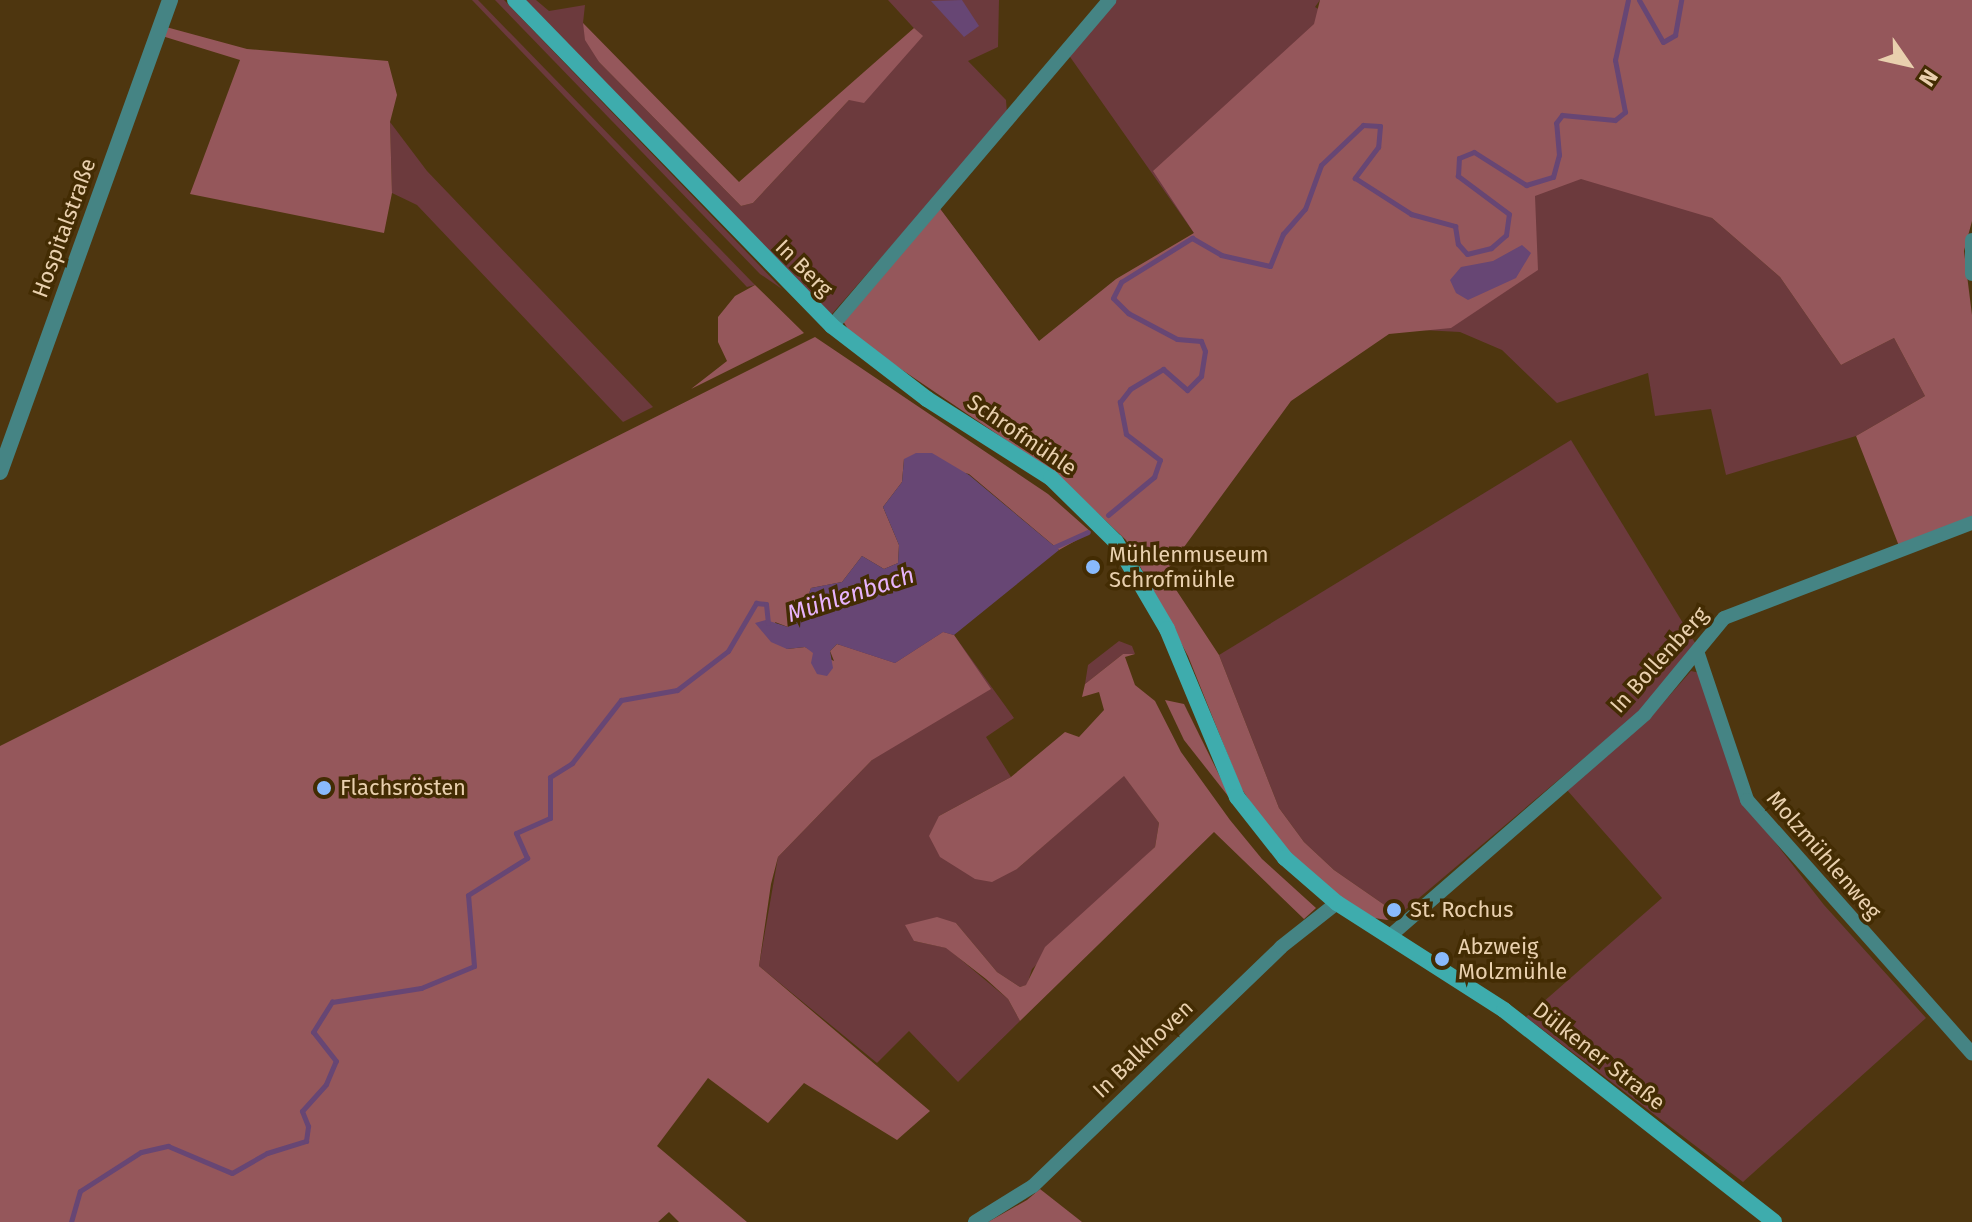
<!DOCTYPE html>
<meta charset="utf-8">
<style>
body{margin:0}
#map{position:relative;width:1972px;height:1222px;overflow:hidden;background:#4e360f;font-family:"Fira Sans",sans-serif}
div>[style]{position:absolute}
.green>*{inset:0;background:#6c3a3d}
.forest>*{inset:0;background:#95575b}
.water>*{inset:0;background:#674674}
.stream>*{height:5px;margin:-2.5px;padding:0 2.5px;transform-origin:2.5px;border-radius:2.5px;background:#674674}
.minor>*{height:14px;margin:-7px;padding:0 7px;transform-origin:7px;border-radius:7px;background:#458484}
.tertiary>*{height:16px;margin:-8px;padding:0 8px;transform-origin:8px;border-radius:8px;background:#458484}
.secondary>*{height:16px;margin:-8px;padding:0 8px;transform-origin:8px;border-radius:8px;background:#3eacad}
.dots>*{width:22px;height:22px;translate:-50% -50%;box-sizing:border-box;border:4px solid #432c03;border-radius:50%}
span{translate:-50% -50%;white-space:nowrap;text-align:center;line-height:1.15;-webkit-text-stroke:7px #432c03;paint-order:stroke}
.street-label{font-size:22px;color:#e9d0ae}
.poi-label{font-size:22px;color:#e9d0ae}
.left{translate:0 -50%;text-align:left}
.water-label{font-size:24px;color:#e7b3fc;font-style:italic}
.north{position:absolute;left:1868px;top:24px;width:80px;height:80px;-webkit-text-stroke:6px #432c03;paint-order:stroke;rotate:124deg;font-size:22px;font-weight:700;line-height:32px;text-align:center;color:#e9d0ae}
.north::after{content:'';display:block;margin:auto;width:28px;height:36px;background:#e9d0ae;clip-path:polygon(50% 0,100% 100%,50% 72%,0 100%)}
</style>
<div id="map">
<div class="green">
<div style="clip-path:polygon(472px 0,478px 0,755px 285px,747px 287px)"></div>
<div style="clip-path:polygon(495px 0,504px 0,782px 289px,760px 274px)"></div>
<div style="clip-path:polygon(524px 0,536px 0,549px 11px,585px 5px,583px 23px,599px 62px,741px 206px,753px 203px,849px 100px,922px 37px,888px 0,999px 0,998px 47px,968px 61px,1006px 100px,1007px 114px,831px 315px)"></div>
<div style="clip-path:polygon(1115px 0,1320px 0,1315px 7px,1559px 155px,1712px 218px,1780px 277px,1841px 365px,1894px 338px,1925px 396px,1856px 436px,1726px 475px,1711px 409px,1655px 416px,1648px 373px,1557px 403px,1502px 350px,1460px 332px,1385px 328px,1286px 399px,1153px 579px,938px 206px,1039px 341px,1056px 346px,1194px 233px,1068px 54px)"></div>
<div style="clip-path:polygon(390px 122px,427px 171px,653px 407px,623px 422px,417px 205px,392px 193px)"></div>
<div style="clip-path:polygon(1571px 440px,1697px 646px,1641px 710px,1399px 915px,1334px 870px,1304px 842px,1279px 808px,1219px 655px)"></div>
<div style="clip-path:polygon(823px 584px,954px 635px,1014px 718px,986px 737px,1011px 777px,939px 816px,1017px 869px,1124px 775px,1159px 823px,1155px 847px,1032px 969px,1027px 985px,1020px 987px,997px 972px,956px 923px,914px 941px,947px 948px,1008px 999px,1020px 1021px,958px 1082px,909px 1031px,877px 1063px,759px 966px,778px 857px,872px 760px)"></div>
<div style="clip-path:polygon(1119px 641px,1132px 646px,1135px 654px,1123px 654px,1085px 684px,1088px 665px)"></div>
<div style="clip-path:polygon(1691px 671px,1700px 673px,1743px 801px,1824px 905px,1926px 1018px,1743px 1182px,1526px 1017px,1662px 898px,1567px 790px,1649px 719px)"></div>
</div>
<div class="forest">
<div style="clip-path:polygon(1320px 0,1972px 0,1972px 221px,1964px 251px,1972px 315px,1972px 518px,1899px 546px,1856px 436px,1925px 396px,1894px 338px,1841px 365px,1780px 277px,1712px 218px,1581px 179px,1535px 196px,1538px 270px,1451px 328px,1389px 334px,1291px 401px,1165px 573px,1219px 655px,1279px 808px,1304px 842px,1334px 870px,1399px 915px,1387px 920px,1368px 917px,1317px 881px,1278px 843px,1241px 788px,1188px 656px,1126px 540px,1056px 474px,852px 336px,843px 321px,938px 206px,1039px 341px,1116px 279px,1194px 233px,1153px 171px,1314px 24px)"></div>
<div style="clip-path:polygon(583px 23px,739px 182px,914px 28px,923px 36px,864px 103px,849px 100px,753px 203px,741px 206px,599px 62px,585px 40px)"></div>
<div style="clip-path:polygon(166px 27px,247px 49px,388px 61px,397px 95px,390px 122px,392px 193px,384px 233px,190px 194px,240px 60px,162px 36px)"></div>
<div style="clip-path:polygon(755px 285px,804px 333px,691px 389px,727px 361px,718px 342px,718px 317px,735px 296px)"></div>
<div style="clip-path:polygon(815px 337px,1048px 494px,1091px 532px,1059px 550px,969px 474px,904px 459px,902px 482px,883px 507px,899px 545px,898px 563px,884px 569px,862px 556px,842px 582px,811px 588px,804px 608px,788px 627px,775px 622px,787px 649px,805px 647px,834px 661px,830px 651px,837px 644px,895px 663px,943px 632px,954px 635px,991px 689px,872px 760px,778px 857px,771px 884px,759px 966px,930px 1111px,897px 1140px,804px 1083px,768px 1123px,708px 1078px,657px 1146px,747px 1222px,679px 1222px,669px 1212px,658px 1222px,0 1222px,0 746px)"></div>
<div style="clip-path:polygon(1123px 654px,1135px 654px,1125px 657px,1135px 685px,1155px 701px,1181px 752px,1230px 820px,1262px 859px,1316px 908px,1304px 919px,1214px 832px,1020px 1021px,1008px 999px,986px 979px,946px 948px,914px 941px,905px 925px,937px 917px,956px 923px,997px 972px,1020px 987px,1026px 985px,1045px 947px,1155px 847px,1159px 823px,1124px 776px,1017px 869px,992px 882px,975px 879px,940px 857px,929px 836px,939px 816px,1011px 777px,1065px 732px,1079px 737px,1104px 710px,1099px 692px,1082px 697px,1085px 684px)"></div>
<div style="clip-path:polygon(1165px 700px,1184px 704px,1232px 801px,1184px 740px)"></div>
<div style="clip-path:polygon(1040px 1189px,1082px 1222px,988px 1222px,1027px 1200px)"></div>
</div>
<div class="water">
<div style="clip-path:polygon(962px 0,979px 26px,964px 37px,931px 1px)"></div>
<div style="clip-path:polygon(1522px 245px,1531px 253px,1516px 278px,1468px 300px,1456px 293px,1450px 280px,1461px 267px,1493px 261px)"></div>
<div style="clip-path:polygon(916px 453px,932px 453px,969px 475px,1059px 550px,954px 635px,943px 632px,895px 663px,837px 644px,830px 651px,833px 668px,827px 676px,817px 674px,811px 663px,813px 653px,805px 647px,787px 649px,771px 642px,755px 623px,766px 620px,788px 627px,804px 608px,811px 588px,842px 582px,862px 556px,884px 569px,898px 563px,899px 545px,883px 507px,902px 482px,904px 459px)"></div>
</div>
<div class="stream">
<div style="left:1639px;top:0;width:48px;rotate:60.3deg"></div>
<div style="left:1663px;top:42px;width:14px;rotate:-30deg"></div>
<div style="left:1675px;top:35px;width:36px;rotate:-80deg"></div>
<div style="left:1108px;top:515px;width:60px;rotate:-39.6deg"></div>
<div style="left:1154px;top:477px;width:18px;rotate:-71deg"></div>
<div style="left:1160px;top:460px;width:43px;rotate:-142.6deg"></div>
<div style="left:1126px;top:434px;width:33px;rotate:-101deg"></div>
<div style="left:1120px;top:402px;width:16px;rotate:-52deg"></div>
<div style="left:1130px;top:389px;width:39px;rotate:-31deg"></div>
<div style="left:1163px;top:369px;width:32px;rotate:41deg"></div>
<div style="left:1187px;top:390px;width:20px;rotate:-45deg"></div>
<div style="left:1201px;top:376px;width:25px;rotate:-81deg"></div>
<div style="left:1205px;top:351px;width:11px;rotate:-112deg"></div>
<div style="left:1201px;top:341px;width:24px;rotate:-175deg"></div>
<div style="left:1177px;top:339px;width:55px;rotate:-152deg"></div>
<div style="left:1128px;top:313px;width:21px;rotate:-135deg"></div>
<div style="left:1113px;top:298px;width:18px;rotate:-63deg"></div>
<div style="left:1121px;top:282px;width:84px;rotate:-31.8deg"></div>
<div style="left:1192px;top:238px;width:34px;rotate:30deg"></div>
<div style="left:1221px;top:255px;width:50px;rotate:12.7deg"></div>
<div style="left:1270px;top:266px;width:35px;rotate:-68deg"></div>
<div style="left:1283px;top:234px;width:33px;rotate:-49deg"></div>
<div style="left:1305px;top:209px;width:47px;rotate:-70deg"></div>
<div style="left:1321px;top:165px;width:58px;rotate:-43.6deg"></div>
<div style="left:1363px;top:125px;width:17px;rotate:3deg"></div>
<div style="left:1380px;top:126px;width:21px;rotate:95deg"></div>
<div style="left:1378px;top:147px;width:39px;rotate:127deg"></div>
<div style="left:1355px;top:178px;width:67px;rotate:32.7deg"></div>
<div style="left:1411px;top:214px;width:46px;rotate:15.3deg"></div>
<div style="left:1455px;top:226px;width:18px;rotate:81deg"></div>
<div style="left:1458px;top:244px;width:13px;rotate:48deg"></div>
<div style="left:1467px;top:254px;width:25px;rotate:-14deg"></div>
<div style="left:1491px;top:248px;width:20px;rotate:-41deg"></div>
<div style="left:1506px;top:235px;width:21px;rotate:-82deg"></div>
<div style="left:1509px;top:214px;width:64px;rotate:-143.3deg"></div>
<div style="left:1458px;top:176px;width:18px;rotate:-87deg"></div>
<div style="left:1459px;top:158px;width:16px;rotate:-22deg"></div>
<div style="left:1474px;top:152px;width:62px;rotate:32.4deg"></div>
<div style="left:1526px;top:185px;width:28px;rotate:-17deg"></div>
<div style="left:1553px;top:177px;width:23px;rotate:-75deg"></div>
<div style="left:1559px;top:155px;width:32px;rotate:-95deg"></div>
<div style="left:1556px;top:123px;width:10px;rotate:-53deg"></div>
<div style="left:1562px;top:115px;width:53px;rotate:5.4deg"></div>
<div style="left:1615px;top:120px;width:13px;rotate:-39deg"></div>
<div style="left:1625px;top:112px;width:53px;rotate:-100.9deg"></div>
<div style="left:1615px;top:60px;width:61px;rotate:-77.8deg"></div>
<div style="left:1052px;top:548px;width:39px;rotate:-24deg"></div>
<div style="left:71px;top:1222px;width:32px;rotate:-74deg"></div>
<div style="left:80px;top:1191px;width:72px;rotate:-32.6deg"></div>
<div style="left:141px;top:1152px;width:28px;rotate:-13deg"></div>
<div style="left:168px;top:1146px;width:69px;rotate:22.9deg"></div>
<div style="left:232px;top:1173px;width:40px;rotate:-29.7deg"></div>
<div style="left:267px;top:1153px;width:41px;rotate:-17.1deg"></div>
<div style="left:306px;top:1141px;width:15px;rotate:-82deg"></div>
<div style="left:308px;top:1126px;width:16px;rotate:-112deg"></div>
<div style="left:302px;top:1111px;width:36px;rotate:-48deg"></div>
<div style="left:326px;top:1084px;width:25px;rotate:-67deg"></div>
<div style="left:336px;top:1061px;width:37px;rotate:-128deg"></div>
<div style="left:313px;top:1032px;width:36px;rotate:-58deg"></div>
<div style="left:332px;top:1002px;width:90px;rotate:-8.9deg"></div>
<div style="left:421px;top:988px;width:57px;rotate:-22.5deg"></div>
<div style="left:474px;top:966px;width:71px;rotate:-94.8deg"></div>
<div style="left:468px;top:895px;width:70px;rotate:-32.1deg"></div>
<div style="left:527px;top:858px;width:27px;rotate:-114deg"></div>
<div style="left:516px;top:833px;width:37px;rotate:-24deg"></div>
<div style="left:550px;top:818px;width:41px;rotate:-90deg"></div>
<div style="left:550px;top:777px;width:26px;rotate:-32deg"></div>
<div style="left:572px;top:763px;width:80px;rotate:-52.1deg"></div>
<div style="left:621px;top:700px;width:57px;rotate:-10.1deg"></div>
<div style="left:677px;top:690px;width:64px;rotate:-37.4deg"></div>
<div style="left:728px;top:651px;width:56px;rotate:-59.7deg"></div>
<div style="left:756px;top:603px;width:10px;rotate:6deg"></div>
<div style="left:766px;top:604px;width:19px;rotate:84deg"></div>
</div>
<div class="minor">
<div style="left:1972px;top:240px;width:34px;rotate:90deg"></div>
<div style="left:832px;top:326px;width:428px;rotate:-49.6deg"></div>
<div style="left:1698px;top:654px;width:154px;rotate:71.4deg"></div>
<div style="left:1747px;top:800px;width:339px;rotate:48.4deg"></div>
<div style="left:1390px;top:936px;width:338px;rotate:-41deg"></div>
<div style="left:1645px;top:714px;width:124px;rotate:-50.5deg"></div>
<div style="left:1724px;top:618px;width:266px;rotate:-21deg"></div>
<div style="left:975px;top:1222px;width:68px;rotate:-31.8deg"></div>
<div style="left:1033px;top:1186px;width:344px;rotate:-43.9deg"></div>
<div style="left:1281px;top:947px;width:71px;rotate:-38.2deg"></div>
</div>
<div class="tertiary">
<div style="left:0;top:472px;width:502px;rotate:-70.19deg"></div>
</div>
<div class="secondary">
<div style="left:515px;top:0;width:455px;rotate:45.8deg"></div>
<div style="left:832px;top:326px;width:120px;rotate:37.5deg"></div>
<div style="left:927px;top:399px;width:147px;rotate:32.5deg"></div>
<div style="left:1051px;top:478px;width:91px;rotate:44.6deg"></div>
<div style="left:1116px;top:542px;width:101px;rotate:59.6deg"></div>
<div style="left:1167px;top:629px;width:182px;rotate:67.4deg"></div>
<div style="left:1237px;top:797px;width:78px;rotate:51.8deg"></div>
<div style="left:1285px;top:858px;width:69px;rotate:40.9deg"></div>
<div style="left:1337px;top:903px;width:198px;rotate:32.6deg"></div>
<div style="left:1504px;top:1010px;width:343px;rotate:38.1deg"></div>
</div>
<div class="dots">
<div style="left:1093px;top:567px;background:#89bafc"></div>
<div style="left:324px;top:788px;background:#89bafc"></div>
<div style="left:1394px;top:910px;background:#89bafc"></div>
<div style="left:1442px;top:959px;background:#89bafc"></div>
</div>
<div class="street-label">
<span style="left:64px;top:228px;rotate:-70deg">Hospitalstraße</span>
<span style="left:804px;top:268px;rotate:45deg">In Berg</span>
<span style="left:1022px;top:435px;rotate:34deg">Schrofmühle</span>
<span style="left:1659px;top:660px;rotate:-48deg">In Bollenberg</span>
<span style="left:1824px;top:855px;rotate:49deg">Molzmühlenweg</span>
<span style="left:1143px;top:1049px;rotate:-44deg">In Balkhoven</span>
<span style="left:1599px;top:1056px;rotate:38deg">Dülkener Straße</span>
</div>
<div class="poi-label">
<span class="left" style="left:1109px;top:567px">Mühlenmuseum<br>Schrofmühle</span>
<span class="left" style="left:340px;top:788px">Flachsrösten</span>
<span class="left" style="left:1410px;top:910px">St. Rochus</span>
<span class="left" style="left:1458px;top:959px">Abzweig<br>Molzmühle</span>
</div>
<div class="water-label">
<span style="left:851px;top:595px;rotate:-18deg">Mühlenbach</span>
</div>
<div class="north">N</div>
</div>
